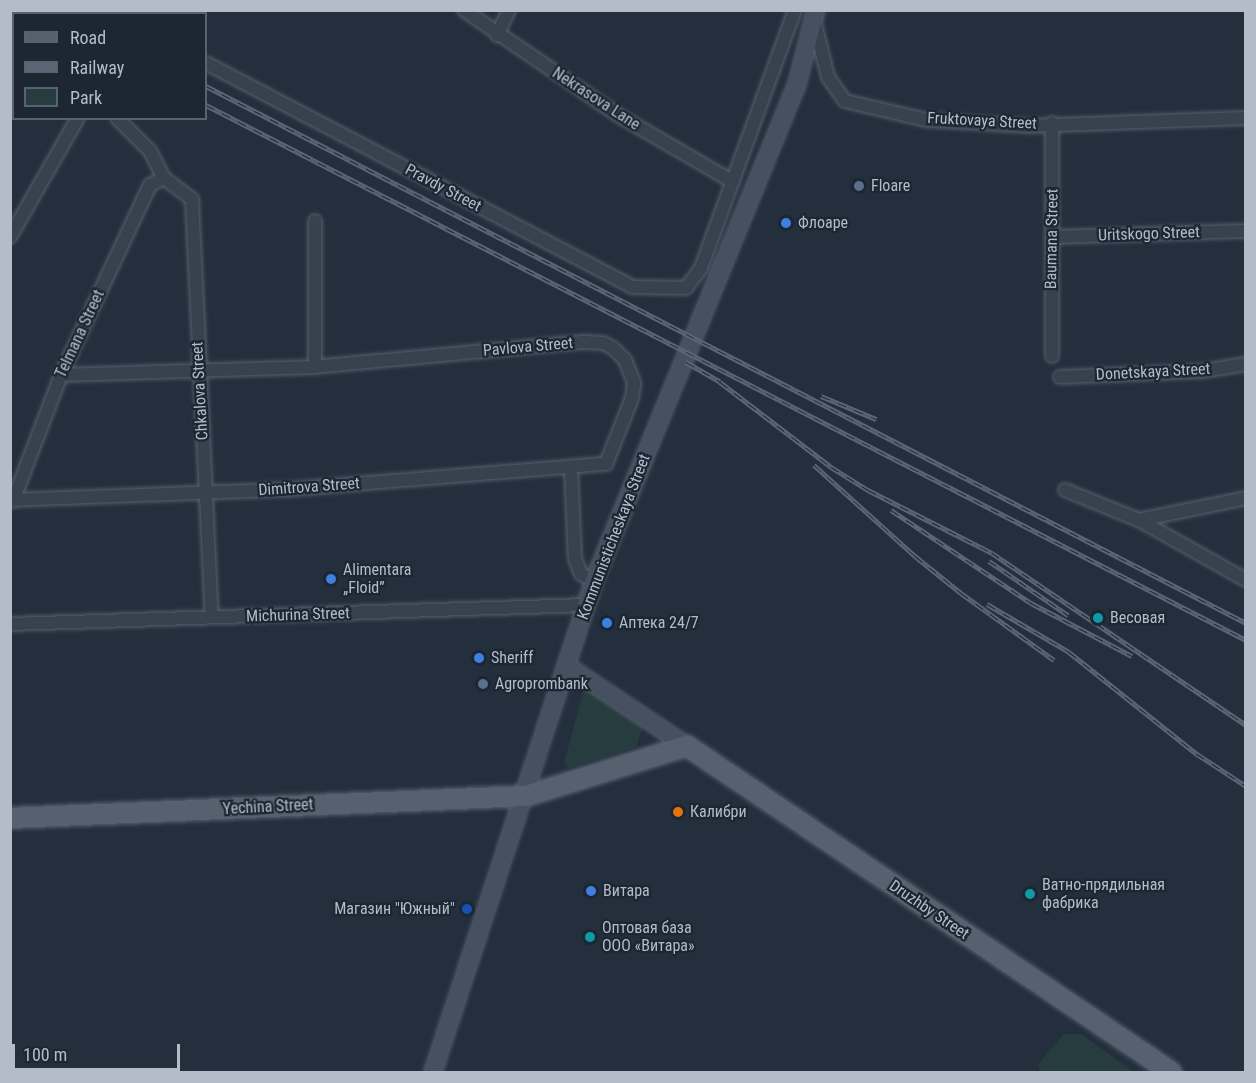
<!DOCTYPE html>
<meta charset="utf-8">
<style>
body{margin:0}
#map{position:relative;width:1256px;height:1083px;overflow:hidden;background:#242f3e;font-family:"Roboto Condensed",sans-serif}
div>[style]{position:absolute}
.green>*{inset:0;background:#263c3f}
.roads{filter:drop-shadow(0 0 2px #565f6c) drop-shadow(0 0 2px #565f6c)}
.street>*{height:12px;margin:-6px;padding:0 6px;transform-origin:6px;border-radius:6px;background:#38414e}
.secondary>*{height:16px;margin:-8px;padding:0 8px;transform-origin:8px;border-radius:8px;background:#465061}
.primary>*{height:20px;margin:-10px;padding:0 10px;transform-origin:10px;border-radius:10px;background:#56606e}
.rail>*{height:5px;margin-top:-2.5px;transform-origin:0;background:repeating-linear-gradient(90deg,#1d2633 0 9px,#5a6575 0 18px);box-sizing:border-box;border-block:2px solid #5a6575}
.dots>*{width:16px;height:16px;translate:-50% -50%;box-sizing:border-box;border:3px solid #1d2633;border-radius:50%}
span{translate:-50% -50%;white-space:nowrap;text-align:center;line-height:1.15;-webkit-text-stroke:4.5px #1d2633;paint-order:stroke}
.street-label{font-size:16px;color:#b4bcc9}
.poi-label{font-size:16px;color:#b4bcc9}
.left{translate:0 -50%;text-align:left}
.right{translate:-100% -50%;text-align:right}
.frame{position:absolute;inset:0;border:12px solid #b4bcc9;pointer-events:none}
.legend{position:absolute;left:12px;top:12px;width:195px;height:108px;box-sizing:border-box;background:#1d2633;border:2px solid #59626f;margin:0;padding:8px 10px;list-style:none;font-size:18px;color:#b4bcc9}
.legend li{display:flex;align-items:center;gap:12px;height:30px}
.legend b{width:30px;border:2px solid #59626f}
.scale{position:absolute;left:12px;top:1044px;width:168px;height:27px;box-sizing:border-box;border:3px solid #b4bcc9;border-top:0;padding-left:8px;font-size:18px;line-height:21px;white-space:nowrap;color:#b4bcc9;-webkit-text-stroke:4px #1d2633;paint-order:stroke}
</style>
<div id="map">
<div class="green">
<div style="clip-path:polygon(586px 689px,643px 726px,636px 747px,569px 768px,564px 763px,583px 692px)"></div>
<div style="clip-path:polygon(1064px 1034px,1081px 1034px,1134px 1072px,1040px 1072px,1038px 1064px)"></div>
</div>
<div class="roads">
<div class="street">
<div style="left:113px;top:10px;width:6px;rotate:45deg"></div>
<div style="left:464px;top:10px;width:186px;rotate:34.3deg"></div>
<div style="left:618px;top:115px;width:133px;rotate:30.2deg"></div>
<div style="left:134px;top:14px;width:4px;rotate:-63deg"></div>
<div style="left:10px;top:17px;width:4px;rotate:27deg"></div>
<div style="left:814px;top:20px;width:59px;rotate:76.2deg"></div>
<div style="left:828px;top:77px;width:29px;rotate:55deg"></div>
<div style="left:845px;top:101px;width:83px;rotate:13.2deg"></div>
<div style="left:926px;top:120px;width:103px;rotate:3.3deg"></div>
<div style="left:1029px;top:126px;width:217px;rotate:-2.1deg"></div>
<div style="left:497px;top:35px;width:28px;rotate:-64deg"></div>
<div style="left:206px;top:63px;width:481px;rotate:27.7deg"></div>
<div style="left:632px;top:287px;width:54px;rotate:1.1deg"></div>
<div style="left:686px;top:288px;width:25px;rotate:-53deg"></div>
<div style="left:701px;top:268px;width:275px;rotate:-70deg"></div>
<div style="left:117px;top:118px;width:47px;rotate:45deg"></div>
<div style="left:150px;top:151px;width:30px;rotate:63deg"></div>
<div style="left:1052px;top:123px;width:233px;rotate:90deg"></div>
<div style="left:164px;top:178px;width:35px;rotate:37deg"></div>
<div style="left:192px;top:199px;width:418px;rotate:87.3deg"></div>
<div style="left:10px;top:237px;width:137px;rotate:-60.3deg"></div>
<div style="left:1052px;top:237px;width:194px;rotate:-1.8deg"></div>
<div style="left:315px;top:367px;width:146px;rotate:-90deg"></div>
<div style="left:1060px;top:377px;width:143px;rotate:-2.4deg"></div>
<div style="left:1203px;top:371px;width:44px;rotate:-9.2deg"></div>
<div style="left:571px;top:468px;width:91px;rotate:87.5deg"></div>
<div style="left:575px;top:559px;width:16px;rotate:68deg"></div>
<div style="left:581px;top:574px;width:15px;rotate:28deg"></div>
<div style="left:1065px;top:490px;width:80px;rotate:22.1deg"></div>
<div style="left:1139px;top:520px;width:123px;rotate:29.3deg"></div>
<div style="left:10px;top:500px;width:283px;rotate:-2.2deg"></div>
<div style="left:293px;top:489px;width:314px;rotate:-4.6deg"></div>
<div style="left:606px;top:464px;width:71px;rotate:-68.5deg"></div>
<div style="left:632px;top:398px;width:15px;rotate:-82deg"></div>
<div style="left:634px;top:383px;width:25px;rotate:-111deg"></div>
<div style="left:625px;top:360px;width:17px;rotate:-135deg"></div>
<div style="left:613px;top:348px;width:11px;rotate:-153deg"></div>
<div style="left:603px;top:343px;width:20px;rotate:-177deg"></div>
<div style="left:583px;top:342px;width:269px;rotate:174.7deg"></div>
<div style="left:315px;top:367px;width:254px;rotate:178.2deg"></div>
<div style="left:13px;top:501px;width:135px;rotate:-69.1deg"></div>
<div style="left:61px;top:375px;width:210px;rotate:-64.9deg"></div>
<div style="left:150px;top:185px;width:16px;rotate:-27deg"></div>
<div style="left:1139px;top:520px;width:109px;rotate:-11.6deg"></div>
<div style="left:10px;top:624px;width:576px;rotate:-1.89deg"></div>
</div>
<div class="secondary">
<div style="left:567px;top:666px;width:144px;rotate:33.7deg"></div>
<div style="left:433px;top:1072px;width:517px;rotate:-71.85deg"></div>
<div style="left:594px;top:581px;width:537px;rotate:-67.78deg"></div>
<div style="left:797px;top:84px;width:76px;rotate:-75.6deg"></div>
</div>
<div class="primary">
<div style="left:10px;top:818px;width:516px;rotate:-2.44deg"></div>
<div style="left:526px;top:796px;width:169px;rotate:-17.3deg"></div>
<div style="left:687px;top:746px;width:584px;rotate:33.96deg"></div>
</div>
</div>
<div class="rail">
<div style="left:57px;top:10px;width:6px;rotate:45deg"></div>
<div style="left:83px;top:10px;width:6px;rotate:39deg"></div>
<div style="left:206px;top:86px;width:1170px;rotate:27.31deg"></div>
<div style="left:206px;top:105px;width:1170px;rotate:27.22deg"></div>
<div style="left:686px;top:362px;width:39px;rotate:30deg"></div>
<div style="left:720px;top:382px;width:140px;rotate:37.4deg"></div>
<div style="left:831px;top:467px;width:44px;rotate:31.9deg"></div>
<div style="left:868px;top:490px;width:139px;rotate:26.9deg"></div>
<div style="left:992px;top:553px;width:307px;rotate:34.1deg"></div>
<div style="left:821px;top:396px;width:60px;rotate:22.7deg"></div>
<div style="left:814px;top:465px;width:136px;rotate:42deg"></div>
<div style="left:915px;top:556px;width:59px;rotate:38.8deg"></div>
<div style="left:961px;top:593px;width:115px;rotate:35.8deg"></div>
<div style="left:891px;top:510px;width:168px;rotate:33.6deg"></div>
<div style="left:1031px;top:603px;width:114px;rotate:27.7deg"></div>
<div style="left:989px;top:561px;width:96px;rotate:34.4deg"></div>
<div style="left:987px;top:604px;width:95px;rotate:30.3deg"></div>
<div style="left:1069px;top:652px;width:164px;rotate:38.6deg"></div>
<div style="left:1197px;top:754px;width:59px;rotate:33.1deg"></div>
</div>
<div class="dots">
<div style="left:859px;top:186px;background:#5c6f8a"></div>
<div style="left:786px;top:223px;background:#3f7fe0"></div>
<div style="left:331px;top:579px;background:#3f7fe0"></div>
<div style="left:1098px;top:618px;background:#0f9aa8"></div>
<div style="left:607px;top:623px;background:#3f7fe0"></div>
<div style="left:479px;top:658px;background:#3f7fe0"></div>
<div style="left:483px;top:684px;background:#5c6f8a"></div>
<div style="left:678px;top:812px;background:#e8710a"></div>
<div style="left:591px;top:891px;background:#3f7fe0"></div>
<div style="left:1030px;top:894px;background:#0f9aa8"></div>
<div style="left:467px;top:909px;background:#1a4fb4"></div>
<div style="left:590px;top:937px;background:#0f9aa8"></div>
</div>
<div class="street-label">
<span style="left:596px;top:99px;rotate:33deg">Nekrasova Lane</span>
<span style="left:982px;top:121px;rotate:3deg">Fruktovaya Street</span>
<span style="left:443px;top:188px;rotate:28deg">Pravdy Street</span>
<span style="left:1149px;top:234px;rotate:-2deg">Uritskogo Street</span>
<span style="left:1052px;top:239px;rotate:-89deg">Baumana Street</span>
<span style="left:80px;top:334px;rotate:-65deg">Telmana Street</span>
<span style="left:528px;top:347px;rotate:-5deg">Pavlova Street</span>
<span style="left:1153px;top:372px;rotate:-3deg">Donetskaya Street</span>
<span style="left:200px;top:391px;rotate:-93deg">Chkalova Street</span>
<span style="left:309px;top:487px;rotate:-4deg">Dimitrova Street</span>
<span style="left:614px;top:537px;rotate:-69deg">Kommunisticheskaya Street</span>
<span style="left:298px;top:615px;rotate:-2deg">Michurina Street</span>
<span style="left:268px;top:807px;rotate:-3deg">Yechina Street</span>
<span style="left:929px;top:910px;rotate:34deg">Druzhby Street</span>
</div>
<div class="poi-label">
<span class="left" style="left:871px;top:186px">Floare</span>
<span class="left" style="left:798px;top:223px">Флоаре</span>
<span class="left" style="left:343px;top:579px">Alimentara<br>„Floid”</span>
<span class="left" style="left:1110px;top:618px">Весовая</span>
<span class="left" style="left:619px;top:623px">Аптека 24/7</span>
<span class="left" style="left:491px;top:658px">Sheriff</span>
<span class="left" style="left:495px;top:684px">Agroprombank</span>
<span class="left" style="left:690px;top:812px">Калибри</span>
<span class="left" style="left:1042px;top:894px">Ватно-прядильная<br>фабрика</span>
<span class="left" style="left:603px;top:891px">Витара</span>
<span class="right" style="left:455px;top:909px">Магазин "Южный"</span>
<span class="left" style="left:602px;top:937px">Оптовая база<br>ООО «Витара»</span>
</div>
<div class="frame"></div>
<ul class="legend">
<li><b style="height:8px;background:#56606e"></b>Road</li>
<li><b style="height:8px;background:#5a6575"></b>Railway</li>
<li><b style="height:16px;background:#263c3f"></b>Park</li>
</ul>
<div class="scale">100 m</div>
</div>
